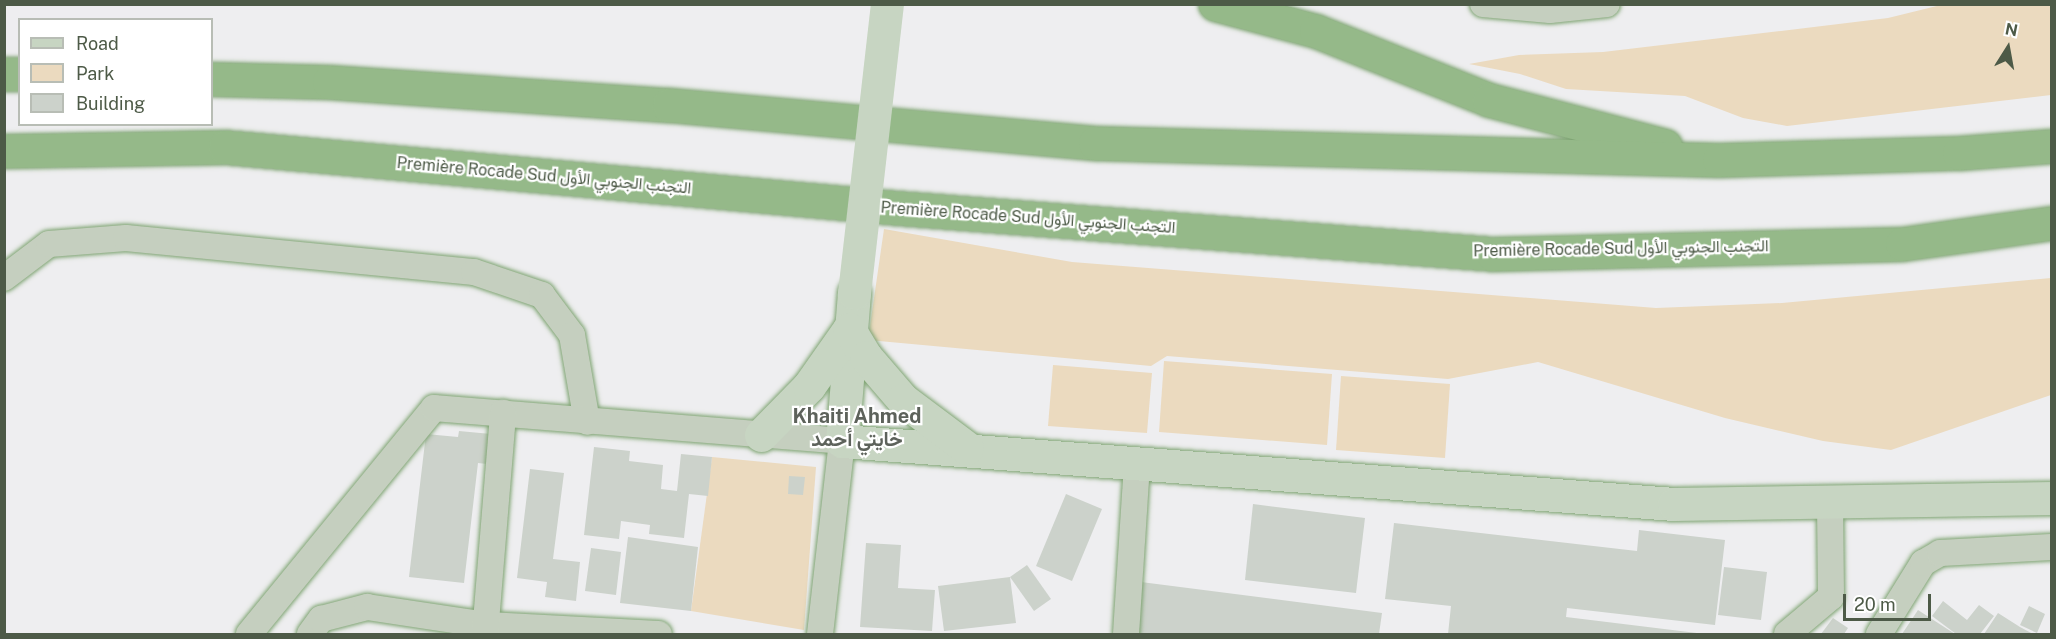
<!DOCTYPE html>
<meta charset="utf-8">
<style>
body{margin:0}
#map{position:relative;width:2056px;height:639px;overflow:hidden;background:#eeeef0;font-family:"Public Sans",Vazirmatn,sans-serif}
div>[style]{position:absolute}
.green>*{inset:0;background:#ebdabf}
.building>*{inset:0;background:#ccd2cb}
.roads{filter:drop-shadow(0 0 2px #80a574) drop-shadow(0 0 2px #80a574)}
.minor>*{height:26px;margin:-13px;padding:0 13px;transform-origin:13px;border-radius:13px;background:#c5cfbf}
.secondary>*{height:33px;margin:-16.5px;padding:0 16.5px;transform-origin:16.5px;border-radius:16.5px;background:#c7d5c2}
.motorway>*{height:33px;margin:-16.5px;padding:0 16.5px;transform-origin:16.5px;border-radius:16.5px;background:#95b989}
.secondary-bridge>*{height:33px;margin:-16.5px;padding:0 16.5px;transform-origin:16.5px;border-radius:16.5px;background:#c7d5c2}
span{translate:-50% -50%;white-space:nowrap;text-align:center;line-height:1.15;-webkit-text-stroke:4.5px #fff;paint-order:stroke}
.street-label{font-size:16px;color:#4d5a47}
.quarter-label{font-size:20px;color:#5d625b;font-weight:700}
.frame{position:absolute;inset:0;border:6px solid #4d5a47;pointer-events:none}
.legend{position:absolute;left:18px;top:18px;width:195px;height:108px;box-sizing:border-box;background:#fff;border:2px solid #b8bdb5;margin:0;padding:8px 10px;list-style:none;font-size:18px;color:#4d5a47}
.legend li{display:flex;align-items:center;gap:12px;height:30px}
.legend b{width:30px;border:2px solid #b8bdb5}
.north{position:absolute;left:1978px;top:18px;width:60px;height:60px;-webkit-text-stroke:4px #fff;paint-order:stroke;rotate:11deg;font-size:16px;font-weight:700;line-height:24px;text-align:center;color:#4d5a47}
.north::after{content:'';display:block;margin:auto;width:21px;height:27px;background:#4d5a47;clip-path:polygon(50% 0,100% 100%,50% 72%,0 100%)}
.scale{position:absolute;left:1843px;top:594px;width:88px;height:27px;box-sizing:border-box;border:3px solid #4d5a47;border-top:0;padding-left:8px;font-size:18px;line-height:21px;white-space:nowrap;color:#4d5a47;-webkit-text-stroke:4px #fff;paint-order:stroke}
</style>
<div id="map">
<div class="green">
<div style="clip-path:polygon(1945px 4px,2051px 5px,2051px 95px,1787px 126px,1743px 118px,1685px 96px,1566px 89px,1520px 74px,1469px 64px,1519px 55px,1603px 52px,1781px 31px,1888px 18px)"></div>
<div style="clip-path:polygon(884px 229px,1072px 262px,1656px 308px,1782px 303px,2051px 278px,2051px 395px,1891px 450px,1823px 441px,1725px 418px,1538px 362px,1448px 379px,1167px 356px,1151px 366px,868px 340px)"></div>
<div style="clip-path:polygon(1164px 361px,1332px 374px,1327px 445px,1159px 432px)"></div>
<div style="clip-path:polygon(1053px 365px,1152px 373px,1147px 433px,1048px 426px)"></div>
<div style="clip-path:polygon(1341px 376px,1450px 384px,1445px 458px,1336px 450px)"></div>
<div style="clip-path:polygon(712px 457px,816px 467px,804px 630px,691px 611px)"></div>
</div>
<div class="building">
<div style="clip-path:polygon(459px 431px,491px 434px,487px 464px,478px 463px,464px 583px,409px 577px,426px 434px,458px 437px)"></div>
<div style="clip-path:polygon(594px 447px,630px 451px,629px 461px,663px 465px,661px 489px,677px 491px,681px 454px,712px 457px,708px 496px,689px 494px,684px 538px,649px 534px,650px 525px,621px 521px,619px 539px,584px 535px)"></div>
<div style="clip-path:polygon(530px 469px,564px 473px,553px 559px,580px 562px,576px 601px,545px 597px,547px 582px,517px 578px)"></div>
<div style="clip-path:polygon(789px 476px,805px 477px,803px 495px,788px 494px)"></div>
<div style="clip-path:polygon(1066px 494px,1102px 509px,1072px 581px,1036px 566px)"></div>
<div style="clip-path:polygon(1253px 504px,1365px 518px,1356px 593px,1245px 580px)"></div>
<div style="clip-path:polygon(1394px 523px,1637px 551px,1639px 530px,1725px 540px,1715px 625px,1567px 608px,1566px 617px,1705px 634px,1448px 634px,1451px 606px,1385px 599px)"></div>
<div style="clip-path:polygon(628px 537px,698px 547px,691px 611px,620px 603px)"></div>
<div style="clip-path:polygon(866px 543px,901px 545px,898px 588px,935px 590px,932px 631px,860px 627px)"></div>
<div style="clip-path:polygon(591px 548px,621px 552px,616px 595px,585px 591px)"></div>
<div style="clip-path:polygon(1027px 565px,1051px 599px,1034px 611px,1010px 577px)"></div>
<div style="clip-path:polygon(1724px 567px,1767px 572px,1761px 620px,1718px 615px)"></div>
<div style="clip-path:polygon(1010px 577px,1016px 623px,944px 631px,938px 586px)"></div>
<div style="clip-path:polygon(1141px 582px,1382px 613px,1379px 634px,1134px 634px)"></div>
<div style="clip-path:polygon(1943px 601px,1967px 620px,1979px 605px,1994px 616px,1980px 634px,1956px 634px,1932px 616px)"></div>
<div style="clip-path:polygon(2029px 606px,2045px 614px,2037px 633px,2020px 625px)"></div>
<div style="clip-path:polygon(1918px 610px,1955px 634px,1902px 634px)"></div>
<div style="clip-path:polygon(1998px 613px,2020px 627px,2033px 634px,1984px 634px)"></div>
<div style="clip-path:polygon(1833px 618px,1848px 628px,1844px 634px,1821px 634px)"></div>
</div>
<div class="roads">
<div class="minor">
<div style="left:1483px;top:4px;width:67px;rotate:5.1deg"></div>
<div style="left:1550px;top:10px;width:57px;rotate:-6deg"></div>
<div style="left:4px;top:278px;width:56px;rotate:-37.1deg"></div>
<div style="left:49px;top:244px;width:77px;rotate:-4.5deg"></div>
<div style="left:126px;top:238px;width:350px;rotate:5.6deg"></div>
<div style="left:474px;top:272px;width:72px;rotate:18.7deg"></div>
<div style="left:542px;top:295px;width:50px;rotate:53.1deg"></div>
<div style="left:572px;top:335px;width:88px;rotate:80.2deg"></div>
<div style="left:249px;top:634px;width:292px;rotate:-50.7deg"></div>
<div style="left:434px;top:408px;width:409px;rotate:4.6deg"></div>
<div style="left:842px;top:441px;width:194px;rotate:96.5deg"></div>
<div style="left:310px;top:634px;width:19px;rotate:-54deg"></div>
<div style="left:321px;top:619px;width:48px;rotate:-14.6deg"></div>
<div style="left:367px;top:607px;width:120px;rotate:8.6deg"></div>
<div style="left:486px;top:625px;width:173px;rotate:3deg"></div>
<div style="left:485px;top:634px;width:222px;rotate:-85.3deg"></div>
<div style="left:1126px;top:634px;width:171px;rotate:-86.3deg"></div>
<div style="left:1787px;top:634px;width:57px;rotate:-40.1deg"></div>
<div style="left:1831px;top:597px;width:95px;rotate:-90.6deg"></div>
<div style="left:1879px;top:634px;width:84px;rotate:-58.2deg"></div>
<div style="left:1923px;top:563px;width:20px;rotate:-30deg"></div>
<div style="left:1940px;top:553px;width:112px;rotate:-3.1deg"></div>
</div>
<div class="secondary">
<div style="left:854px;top:293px;width:148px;rotate:94.6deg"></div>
<div style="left:842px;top:441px;width:834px;rotate:4.33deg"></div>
<div style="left:1674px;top:504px;width:378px;rotate:-0.9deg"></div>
<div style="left:761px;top:435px;width:69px;rotate:-45.6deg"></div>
<div style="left:809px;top:386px;width:70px;rotate:-54.9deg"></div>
<div style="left:849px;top:329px;width:33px;rotate:59deg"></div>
<div style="left:866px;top:357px;width:57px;rotate:49.3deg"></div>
<div style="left:903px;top:400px;width:80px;rotate:36.9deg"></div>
</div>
<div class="motorway">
<div style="left:1215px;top:4px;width:105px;rotate:15deg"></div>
<div style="left:1316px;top:31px;width:186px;rotate:21.7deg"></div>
<div style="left:1489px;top:100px;width:182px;rotate:14.6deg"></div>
<div style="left:4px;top:74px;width:16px"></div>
<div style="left:212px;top:79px;width:117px;rotate:1.5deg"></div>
<div style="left:329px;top:82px;width:341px;rotate:3.9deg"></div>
<div style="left:669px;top:105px;width:428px;rotate:5.1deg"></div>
<div style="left:1095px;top:143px;width:624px;rotate:1.56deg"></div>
<div style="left:1719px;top:160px;width:240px;rotate:-1.7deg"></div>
<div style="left:1959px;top:153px;width:93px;rotate:-4.3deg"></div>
<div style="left:4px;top:151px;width:221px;rotate:-1deg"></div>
<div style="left:225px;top:147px;width:676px;rotate:5.18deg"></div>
<div style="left:898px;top:208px;width:597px;rotate:4.42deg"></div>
<div style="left:1493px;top:254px;width:409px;rotate:-1.4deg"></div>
<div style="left:1902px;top:244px;width:151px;rotate:-8deg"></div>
</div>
</div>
<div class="secondary-bridge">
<div style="left:854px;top:293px;width:291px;rotate:-83.5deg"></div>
</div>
<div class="street-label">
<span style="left:544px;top:176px;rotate:5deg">Première Rocade Sud التجنب الجنوبي الأول</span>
<span style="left:1028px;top:218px;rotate:4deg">Première Rocade Sud التجنب الجنوبي الأول</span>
<span style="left:1621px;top:249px;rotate:-1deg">Première Rocade Sud التجنب الجنوبي الأول</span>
</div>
<div class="quarter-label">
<span style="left:857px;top:428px">Khaiti Ahmed<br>خايتي أحمد</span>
</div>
<div class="frame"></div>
<ul class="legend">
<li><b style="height:8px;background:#c7d5c2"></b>Road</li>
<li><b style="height:16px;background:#ebdabf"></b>Park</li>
<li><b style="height:16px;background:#ccd2cb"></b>Building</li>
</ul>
<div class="north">N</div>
<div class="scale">20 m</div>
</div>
